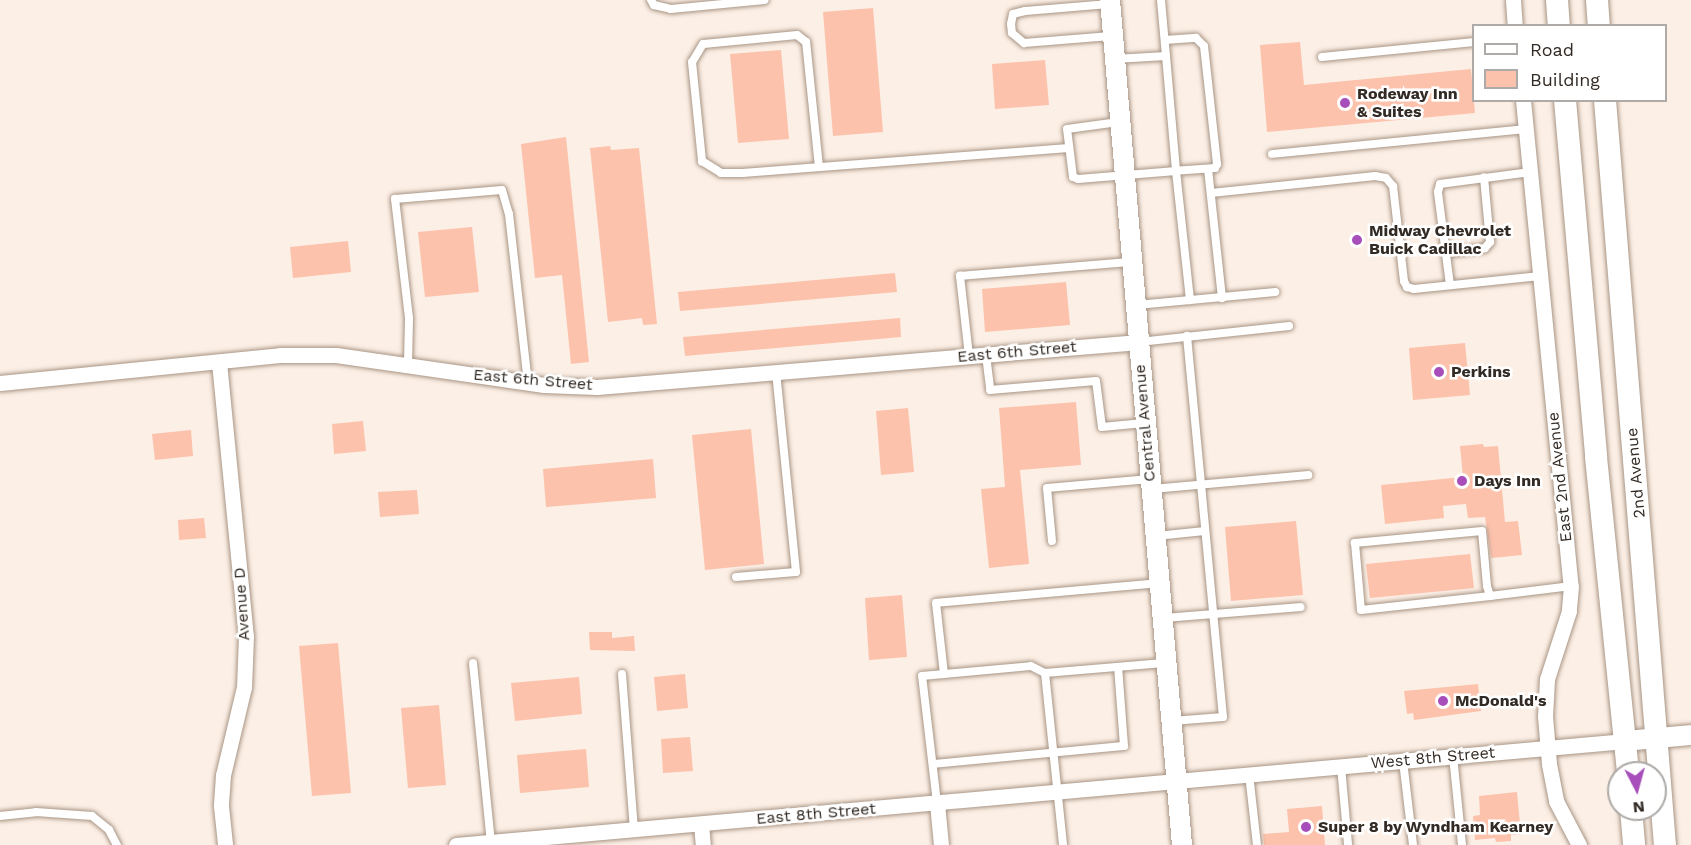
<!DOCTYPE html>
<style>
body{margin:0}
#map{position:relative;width:1691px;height:845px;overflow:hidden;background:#fcefe5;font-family:"Work Sans",sans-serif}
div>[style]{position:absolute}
.building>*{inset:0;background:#fcc2ac}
.roads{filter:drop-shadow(0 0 2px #a89585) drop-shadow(0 0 2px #a89585)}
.service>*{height:8px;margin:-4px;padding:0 4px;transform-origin:4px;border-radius:4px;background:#fff}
.minor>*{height:15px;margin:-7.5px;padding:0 7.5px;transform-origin:7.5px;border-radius:7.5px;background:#fff}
.tertiary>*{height:20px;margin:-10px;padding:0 10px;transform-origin:10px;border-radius:10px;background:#fff}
.secondary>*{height:22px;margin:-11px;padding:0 11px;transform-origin:11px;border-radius:11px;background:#fff}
.dots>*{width:16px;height:16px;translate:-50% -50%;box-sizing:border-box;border:3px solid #fff;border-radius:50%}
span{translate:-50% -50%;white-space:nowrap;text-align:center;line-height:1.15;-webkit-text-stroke:5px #fff;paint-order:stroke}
.poi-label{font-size:16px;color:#322a24;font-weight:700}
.left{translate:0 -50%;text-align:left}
.street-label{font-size:16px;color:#322a24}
.legend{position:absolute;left:1472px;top:24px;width:195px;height:78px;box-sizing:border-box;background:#fff;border:2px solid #adaaa7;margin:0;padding:8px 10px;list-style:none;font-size:18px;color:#322a24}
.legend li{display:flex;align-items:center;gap:12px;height:30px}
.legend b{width:30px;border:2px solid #adaaa7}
.north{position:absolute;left:1607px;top:761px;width:60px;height:60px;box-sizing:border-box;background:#fff;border:2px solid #adaaa7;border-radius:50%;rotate:174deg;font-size:16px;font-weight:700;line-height:24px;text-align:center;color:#322a24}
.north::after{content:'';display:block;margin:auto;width:21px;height:27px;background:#a74ebb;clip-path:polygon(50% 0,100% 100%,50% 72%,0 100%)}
</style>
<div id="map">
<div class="building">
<div style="clip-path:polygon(873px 8px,883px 132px,833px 136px,823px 12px)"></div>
<div style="clip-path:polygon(1300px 42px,1304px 85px,1471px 69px,1475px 113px,1267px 132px,1260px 45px)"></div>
<div style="clip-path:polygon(781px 50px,789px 139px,738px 143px,730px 54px)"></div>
<div style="clip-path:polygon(1045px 60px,1049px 105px,995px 109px,992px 64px)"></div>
<div style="clip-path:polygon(566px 137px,589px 362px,571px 364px,562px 275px,535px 278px,521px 144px)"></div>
<div style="clip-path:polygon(610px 146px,611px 150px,639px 148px,657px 324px,643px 325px,642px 318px,608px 322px,590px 148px)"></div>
<div style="clip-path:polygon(472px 227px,479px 292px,425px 297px,418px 232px)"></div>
<div style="clip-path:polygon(348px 241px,351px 272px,293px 278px,290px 247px)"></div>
<div style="clip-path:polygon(895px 273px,897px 292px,680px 311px,678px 292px)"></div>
<div style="clip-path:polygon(1066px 282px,1070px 325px,985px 332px,982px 289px)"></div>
<div style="clip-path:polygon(900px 318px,901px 337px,685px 356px,683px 337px)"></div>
<div style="clip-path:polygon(1465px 343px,1470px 395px,1413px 400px,1409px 348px)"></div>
<div style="clip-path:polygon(1076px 402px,1081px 465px,1020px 470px,1029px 564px,989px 568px,981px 489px,1005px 487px,999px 408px)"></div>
<div style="clip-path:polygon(908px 408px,914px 472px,881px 475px,876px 411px)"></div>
<div style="clip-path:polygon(363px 421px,366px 451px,334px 454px,332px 424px)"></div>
<div style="clip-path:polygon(751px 429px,764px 564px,705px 570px,692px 435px)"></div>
<div style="clip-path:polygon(191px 430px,193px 456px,155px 460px,152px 434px)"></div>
<div style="clip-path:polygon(1483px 444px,1484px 447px,1498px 446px,1505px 522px,1518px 521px,1522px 555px,1491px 558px,1485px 517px,1468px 518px,1466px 504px,1443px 506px,1444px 518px,1385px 524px,1381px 485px,1463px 477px,1460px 446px)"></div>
<div style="clip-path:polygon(653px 459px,656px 498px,546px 507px,543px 469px)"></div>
<div style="clip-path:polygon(417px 490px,419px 514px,380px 517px,378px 492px)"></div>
<div style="clip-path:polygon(204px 518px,206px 538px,179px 540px,178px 520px)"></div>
<div style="clip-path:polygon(1296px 521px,1303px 595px,1231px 601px,1225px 527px)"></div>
<div style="clip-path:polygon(1470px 554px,1474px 588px,1370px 598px,1366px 564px)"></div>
<div style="clip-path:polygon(902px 595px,907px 657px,869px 660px,865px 598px)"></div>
<div style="clip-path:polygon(589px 632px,612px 632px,612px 638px,634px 636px,635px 651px,590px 650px)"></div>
<div style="clip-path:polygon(338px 643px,351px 793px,312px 796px,299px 646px)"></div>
<div style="clip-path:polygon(685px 674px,688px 708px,657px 711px,654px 677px)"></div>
<div style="clip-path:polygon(579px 677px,582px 714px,515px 721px,511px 683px)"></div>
<div style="clip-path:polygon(1478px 684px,1481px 711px,1414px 720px,1413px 713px,1407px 714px,1404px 691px)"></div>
<div style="clip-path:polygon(439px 705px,446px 785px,408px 788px,401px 708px)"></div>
<div style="clip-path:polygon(690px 737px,693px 771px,663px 773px,661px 739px)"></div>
<div style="clip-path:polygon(586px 749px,589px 787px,520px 793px,517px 755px)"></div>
<div style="clip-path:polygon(1517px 792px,1521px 835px,1511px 835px,1511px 841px,1496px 842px,1495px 838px,1475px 840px,1473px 816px,1480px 815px,1479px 796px)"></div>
<div style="clip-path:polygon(1322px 806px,1325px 845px,1264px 845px,1263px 834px,1289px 832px,1287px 809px)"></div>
</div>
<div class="roads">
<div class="service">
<div style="left:651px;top:0;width:6px;rotate:59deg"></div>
<div style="left:654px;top:5px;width:17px;rotate:13deg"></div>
<div style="left:671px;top:9px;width:94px;rotate:-5.5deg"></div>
<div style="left:1161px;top:0;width:56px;rotate:84.9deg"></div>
<div style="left:1109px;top:4px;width:84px;rotate:175.2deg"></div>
<div style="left:1025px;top:11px;width:12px;rotate:166deg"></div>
<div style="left:1013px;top:14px;width:10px;rotate:101deg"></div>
<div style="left:1011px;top:24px;width:9px;rotate:84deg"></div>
<div style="left:1012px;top:33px;width:16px;rotate:40deg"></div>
<div style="left:1024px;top:43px;width:87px;rotate:-4.6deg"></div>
<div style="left:1165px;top:40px;width:31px;rotate:-4deg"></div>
<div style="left:1196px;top:38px;width:11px;rotate:45deg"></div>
<div style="left:1204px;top:46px;width:119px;rotate:83.7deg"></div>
<div style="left:1217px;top:164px;width:4px;rotate:117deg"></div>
<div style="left:1215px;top:168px;width:39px;rotate:176deg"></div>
<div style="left:1176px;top:171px;width:130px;rotate:83.8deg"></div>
<div style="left:1322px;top:57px;width:153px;rotate:-5.6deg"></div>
<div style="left:1115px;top:59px;width:51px;rotate:-3.4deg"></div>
<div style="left:1166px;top:56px;width:115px;rotate:85deg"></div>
<div style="left:1176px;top:171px;width:98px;rotate:175.3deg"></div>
<div style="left:1078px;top:179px;width:5px;rotate:-158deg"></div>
<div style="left:1073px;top:177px;width:48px;rotate:-97.1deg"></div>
<div style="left:1067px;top:129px;width:52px;rotate:-7.7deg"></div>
<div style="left:1272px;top:154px;width:254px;rotate:-5.6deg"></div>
<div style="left:819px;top:167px;width:126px;rotate:-95.9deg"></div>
<div style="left:806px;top:42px;width:11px;rotate:-142deg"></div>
<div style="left:797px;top:35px;width:94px;rotate:174.5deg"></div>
<div style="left:703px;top:44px;width:21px;rotate:121deg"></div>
<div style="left:692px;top:62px;width:100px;rotate:84.2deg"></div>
<div style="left:702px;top:161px;width:22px;rotate:32deg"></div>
<div style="left:721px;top:173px;width:22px"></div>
<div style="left:743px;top:173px;width:326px;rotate:-4.4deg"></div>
<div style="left:1208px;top:169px;width:130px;rotate:83.8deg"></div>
<div style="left:1211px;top:193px;width:165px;rotate:-5.9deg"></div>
<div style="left:1375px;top:176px;width:11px;rotate:10deg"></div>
<div style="left:1386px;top:178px;width:11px;rotate:49deg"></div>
<div style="left:1393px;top:186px;width:96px;rotate:83.4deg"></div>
<div style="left:1404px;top:281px;width:7px;rotate:63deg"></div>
<div style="left:1407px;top:287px;width:7px;rotate:16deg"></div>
<div style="left:1414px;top:289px;width:127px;rotate:-5.9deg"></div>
<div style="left:1446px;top:253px;width:39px;rotate:-7deg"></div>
<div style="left:1485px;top:248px;width:8px;rotate:-50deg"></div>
<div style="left:1490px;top:242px;width:65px;rotate:-95.3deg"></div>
<div style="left:1450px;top:285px;width:94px;rotate:-97.4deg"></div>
<div style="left:1438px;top:192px;width:8px;rotate:-76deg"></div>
<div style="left:1440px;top:184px;width:91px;rotate:-7.6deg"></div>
<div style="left:1137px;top:305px;width:139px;rotate:-5.4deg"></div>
<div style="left:1139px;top:342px;width:151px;rotate:-6.1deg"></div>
<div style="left:986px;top:355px;width:35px;rotate:83deg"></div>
<div style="left:990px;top:390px;width:106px;rotate:-4.9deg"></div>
<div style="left:1096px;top:381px;width:46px;rotate:82.6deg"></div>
<div style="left:1102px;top:427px;width:42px;rotate:-5.4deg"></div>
<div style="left:969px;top:356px;width:81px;rotate:-96.4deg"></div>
<div style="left:960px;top:276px;width:172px;rotate:-4.7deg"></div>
<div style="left:408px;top:363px;width:45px;rotate:-88.7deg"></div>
<div style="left:409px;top:318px;width:120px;rotate:-96.7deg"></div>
<div style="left:395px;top:199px;width:107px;rotate:-4.8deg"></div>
<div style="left:502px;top:190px;width:25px;rotate:74deg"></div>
<div style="left:509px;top:214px;width:170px;rotate:83.6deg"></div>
<div style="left:1152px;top:489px;width:157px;rotate:-5.1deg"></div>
<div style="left:1156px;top:536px;width:49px;rotate:-5.8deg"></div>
<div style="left:1052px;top:541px;width:53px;rotate:-95.4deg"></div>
<div style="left:1047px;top:488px;width:103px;rotate:-5deg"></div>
<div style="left:736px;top:577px;width:60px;rotate:-4.8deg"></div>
<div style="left:796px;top:572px;width:200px;rotate:-95.7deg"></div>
<div style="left:1490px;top:596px;width:10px;rotate:-107deg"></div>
<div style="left:1487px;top:586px;width:55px;rotate:-95.2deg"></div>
<div style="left:1482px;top:531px;width:128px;rotate:174.6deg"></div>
<div style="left:1355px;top:543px;width:67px;rotate:84.9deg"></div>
<div style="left:1361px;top:610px;width:130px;rotate:-6.2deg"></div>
<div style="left:1490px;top:596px;width:82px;rotate:-7deg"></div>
<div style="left:1165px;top:618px;width:136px;rotate:-4.6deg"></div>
<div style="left:473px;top:663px;width:180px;rotate:84.3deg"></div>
<div style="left:1045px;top:673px;width:173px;rotate:84deg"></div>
<div style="left:622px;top:674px;width:156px;rotate:85.6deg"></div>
<div style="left:944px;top:674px;width:71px;rotate:-96.4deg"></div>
<div style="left:936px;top:603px;width:224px;rotate:-5.1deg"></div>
<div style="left:1172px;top:721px;width:51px;rotate:-4.5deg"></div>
<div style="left:1223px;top:717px;width:383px;rotate:-95.4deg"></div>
<div style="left:1453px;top:756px;width:89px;rotate:84.2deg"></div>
<div style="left:1403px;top:761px;width:85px;rotate:83.2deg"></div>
<div style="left:933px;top:764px;width:192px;rotate:-5.4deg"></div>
<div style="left:1124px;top:746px;width:79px;rotate:-94.3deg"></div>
<div style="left:1341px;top:766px;width:79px;rotate:84.9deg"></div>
<div style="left:1249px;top:774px;width:71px;rotate:83.6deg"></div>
<div style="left:937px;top:803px;width:128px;rotate:-96.7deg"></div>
<div style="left:922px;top:676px;width:109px;rotate:-5.2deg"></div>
<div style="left:1031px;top:666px;width:16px;rotate:27deg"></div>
<div style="left:1045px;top:673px;width:119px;rotate:-4.8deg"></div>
<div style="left:0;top:816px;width:36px;rotate:-6deg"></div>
<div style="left:36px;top:812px;width:56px;rotate:4.1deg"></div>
<div style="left:92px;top:816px;width:22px;rotate:39deg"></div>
<div style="left:109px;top:830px;width:17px;rotate:62deg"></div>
</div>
<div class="minor">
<div style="left:1513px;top:0;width:26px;rotate:86deg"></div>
<div style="left:1523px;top:100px;width:488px;rotate:84.4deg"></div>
<div style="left:1571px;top:586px;width:25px;rotate:95deg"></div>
<div style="left:1569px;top:611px;width:71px;rotate:107.9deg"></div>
<div style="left:1547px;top:679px;width:37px;rotate:93deg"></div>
<div style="left:1545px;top:716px;width:48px;rotate:85.2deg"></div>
<div style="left:1549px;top:764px;width:38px;rotate:79deg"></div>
<div style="left:1556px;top:801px;width:50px;rotate:62.4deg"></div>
<div style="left:219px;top:362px;width:275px;rotate:84.4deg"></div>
<div style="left:246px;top:636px;width:51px;rotate:92.2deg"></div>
<div style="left:244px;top:687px;width:90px;rotate:103.4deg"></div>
<div style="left:223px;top:775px;width:31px;rotate:94deg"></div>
<div style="left:221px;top:806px;width:39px;rotate:84deg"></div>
<div style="left:0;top:383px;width:281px;rotate:-5.7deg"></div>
<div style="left:280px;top:355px;width:56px"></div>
<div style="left:336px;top:355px;width:210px;rotate:8.2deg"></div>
<div style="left:544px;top:385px;width:53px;rotate:2.2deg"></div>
<div style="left:597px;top:387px;width:544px;rotate:-4.75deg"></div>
<div style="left:937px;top:803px;width:42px;rotate:84.6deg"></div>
<div style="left:701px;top:824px;width:21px;rotate:85deg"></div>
<div style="left:456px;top:845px;width:1174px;rotate:-5.08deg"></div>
</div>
<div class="tertiary">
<div style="left:1110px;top:0;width:848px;rotate:85.13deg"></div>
<div style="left:1625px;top:741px;width:66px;rotate:-5.2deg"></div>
</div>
<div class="secondary">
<div style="left:1557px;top:0;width:26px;rotate:86deg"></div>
<div style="left:1597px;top:0;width:26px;rotate:86deg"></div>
<div style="left:1565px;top:100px;width:358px;rotate:85deg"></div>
<div style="left:1596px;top:457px;width:318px;rotate:84.2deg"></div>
<div style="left:1605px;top:100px;width:747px;rotate:85.4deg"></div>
<div style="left:1631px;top:809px;width:36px;rotate:85deg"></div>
</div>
</div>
<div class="dots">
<div style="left:1345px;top:103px;background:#a74ebb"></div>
<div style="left:1357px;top:240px;background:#a74ebb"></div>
<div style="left:1439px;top:372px;background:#a74ebb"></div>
<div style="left:1462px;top:481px;background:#a74ebb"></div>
<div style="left:1443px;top:701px;background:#a74ebb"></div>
<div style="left:1306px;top:827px;background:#a74ebb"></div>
</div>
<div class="poi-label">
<span class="left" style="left:1357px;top:103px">Rodeway Inn<br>&amp; Suites</span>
<span class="left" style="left:1369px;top:240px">Midway Chevrolet<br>Buick Cadillac</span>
<span class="left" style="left:1451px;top:372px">Perkins</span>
<span class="left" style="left:1474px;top:481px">Days Inn</span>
<span class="left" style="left:1455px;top:701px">McDonald's</span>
<span class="left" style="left:1318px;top:827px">Super 8 by Wyndham Kearney</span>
</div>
<div class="street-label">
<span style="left:1017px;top:352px;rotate:-5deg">East 6th Street</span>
<span style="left:533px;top:380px;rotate:5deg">East 6th Street</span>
<span style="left:1145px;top:423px;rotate:-95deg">Central Avenue</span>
<span style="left:1636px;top:473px;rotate:-95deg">2nd Avenue</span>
<span style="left:1560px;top:477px;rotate:-96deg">East 2nd Avenue</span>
<span style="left:242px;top:604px;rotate:-94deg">Avenue D</span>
<span style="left:1433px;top:758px;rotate:-5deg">West 8th Street</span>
<span style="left:816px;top:814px;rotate:-5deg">East 8th Street</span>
</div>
<ul class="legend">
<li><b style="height:8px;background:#fff"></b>Road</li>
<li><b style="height:16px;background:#fcc2ac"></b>Building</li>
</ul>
<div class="north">N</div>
</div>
